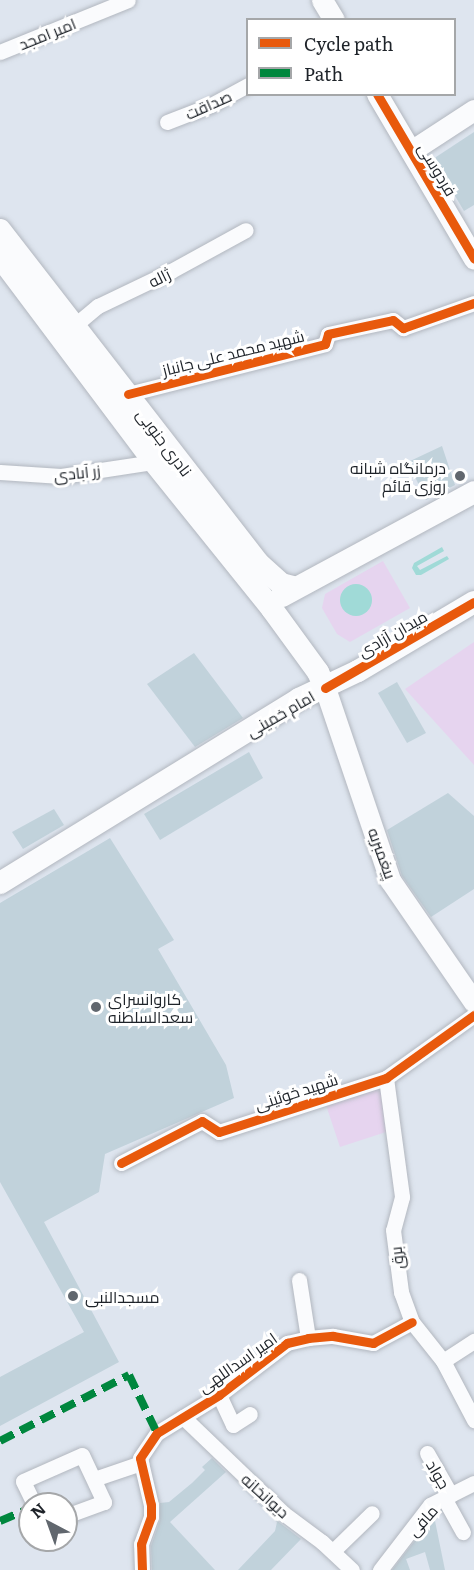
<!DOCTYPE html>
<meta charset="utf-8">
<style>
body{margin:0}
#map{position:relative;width:474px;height:1570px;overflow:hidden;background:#dee5ef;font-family:Literata,Cairo,serif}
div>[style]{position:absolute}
.green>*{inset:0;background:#e6d4ef}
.water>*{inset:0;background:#a0dad7}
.round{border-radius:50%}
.building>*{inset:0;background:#c1d2db}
.roads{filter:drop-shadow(0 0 2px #b2b7bf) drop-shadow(0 0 2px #b2b7bf)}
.minor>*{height:15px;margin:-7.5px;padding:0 7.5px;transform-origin:7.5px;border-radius:7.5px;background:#fafbfd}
.secondary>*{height:21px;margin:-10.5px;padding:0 10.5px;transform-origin:10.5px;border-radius:10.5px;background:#fafbfd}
.primary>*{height:22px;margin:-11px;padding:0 11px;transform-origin:11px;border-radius:11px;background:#fafbfd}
.quiet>*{height:8px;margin-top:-4px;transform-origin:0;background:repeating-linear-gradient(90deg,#00873e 0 15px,transparent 0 23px)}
.cycleway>*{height:9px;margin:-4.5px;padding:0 4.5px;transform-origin:4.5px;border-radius:4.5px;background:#e8590c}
.dots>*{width:16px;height:16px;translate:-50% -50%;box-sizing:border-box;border:3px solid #fff;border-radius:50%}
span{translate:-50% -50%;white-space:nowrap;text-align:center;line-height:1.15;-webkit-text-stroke:6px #fff;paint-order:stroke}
.street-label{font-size:16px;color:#1e2329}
.poi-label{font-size:16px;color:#1e2329}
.right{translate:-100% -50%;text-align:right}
.left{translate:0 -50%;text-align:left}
.legend{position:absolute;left:246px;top:18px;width:210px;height:78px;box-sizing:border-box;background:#fff;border:2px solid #a5a7a9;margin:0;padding:8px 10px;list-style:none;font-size:18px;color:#1e2329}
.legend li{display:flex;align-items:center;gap:12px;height:30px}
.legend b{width:30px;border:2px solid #a5a7a9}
.north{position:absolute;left:18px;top:1492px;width:60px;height:60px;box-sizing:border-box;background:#fff;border:2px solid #a5a7a9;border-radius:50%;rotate:319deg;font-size:16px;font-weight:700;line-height:24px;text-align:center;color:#1e2329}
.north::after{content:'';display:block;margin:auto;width:21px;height:27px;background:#61676e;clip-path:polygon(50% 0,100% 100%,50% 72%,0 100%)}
</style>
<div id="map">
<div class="green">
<div style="clip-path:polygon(383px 561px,410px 608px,350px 642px,337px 634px,322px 608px,325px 594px)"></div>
<div style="clip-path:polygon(474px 642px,474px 765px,405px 689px)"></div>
<div style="clip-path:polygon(380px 1087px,386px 1132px,340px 1147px,326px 1105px)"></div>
</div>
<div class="water">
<div style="clip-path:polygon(442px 547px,444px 551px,417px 566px,420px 570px,447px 556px,449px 559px,421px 575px,416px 575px,412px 568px,414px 563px)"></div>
<div class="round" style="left:340px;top:584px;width:32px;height:32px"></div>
</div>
<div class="building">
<div style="clip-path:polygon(474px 132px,474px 205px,464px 211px,433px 159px)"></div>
<div style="clip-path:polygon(442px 446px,455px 485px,426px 500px,408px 462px)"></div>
<div style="clip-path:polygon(194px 653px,243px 718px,195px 747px,147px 684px)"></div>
<div style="clip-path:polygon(397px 682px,426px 733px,407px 743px,378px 693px)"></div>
<div style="clip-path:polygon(249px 752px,263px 778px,160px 840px,144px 814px)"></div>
<div style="clip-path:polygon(448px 793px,474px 816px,474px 889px,431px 917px,402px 876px,387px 830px)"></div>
<div style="clip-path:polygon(54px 809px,64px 825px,23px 849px,12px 832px)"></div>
<div style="clip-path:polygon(110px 838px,174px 940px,158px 949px,226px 1065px,234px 1098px,105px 1154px,99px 1192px,44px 1222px,119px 1362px,0 1426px,0 1377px,84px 1332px,0 1182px,0 903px)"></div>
<div style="clip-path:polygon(212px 1458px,226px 1472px,170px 1522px,215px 1570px,152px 1570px,151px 1546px,160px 1520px,160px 1503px,169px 1502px,192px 1483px,205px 1470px,202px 1467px)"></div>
<div style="clip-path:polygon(232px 1478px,276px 1520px,301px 1539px,271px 1570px,238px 1570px,275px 1531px,277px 1522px)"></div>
<div style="clip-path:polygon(434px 1516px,445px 1570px,430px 1570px,425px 1552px,406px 1559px,410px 1570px,392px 1570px)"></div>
</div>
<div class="roads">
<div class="minor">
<div style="left:0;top:52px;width:138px;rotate:-22.1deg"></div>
<div style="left:167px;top:122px;width:47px;rotate:-21.1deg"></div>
<div style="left:211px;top:105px;width:42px;rotate:-28.4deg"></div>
<div style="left:75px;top:325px;width:30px;rotate:-40deg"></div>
<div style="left:98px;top:306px;width:81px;rotate:-25.6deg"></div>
<div style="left:171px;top:271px;width:85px;rotate:-28.7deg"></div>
<div style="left:128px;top:394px;width:203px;rotate:-14.2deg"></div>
<div style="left:325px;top:344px;width:10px;rotate:-73deg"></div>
<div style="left:328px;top:334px;width:66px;rotate:-12.2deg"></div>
<div style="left:393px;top:320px;width:13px;rotate:39deg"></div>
<div style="left:403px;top:328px;width:75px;rotate:-19.4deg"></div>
<div style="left:0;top:472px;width:61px;rotate:3.8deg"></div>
<div style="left:61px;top:476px;width:94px;rotate:-8.6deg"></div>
<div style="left:386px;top:1078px;width:120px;rotate:82.3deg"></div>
<div style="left:402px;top:1197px;width:34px;rotate:105deg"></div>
<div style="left:393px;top:1230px;width:63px;rotate:82.6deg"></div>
<div style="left:401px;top:1292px;width:32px;rotate:70deg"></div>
<div style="left:412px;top:1322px;width:50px;rotate:51.5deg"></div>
<div style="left:443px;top:1361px;width:67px;rotate:62.3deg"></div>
<div style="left:121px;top:1163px;width:91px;rotate:-27.4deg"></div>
<div style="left:202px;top:1121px;width:20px;rotate:33deg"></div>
<div style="left:219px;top:1132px;width:176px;rotate:-17.9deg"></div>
<div style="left:386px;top:1078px;width:108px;rotate:-35.6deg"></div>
<div style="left:299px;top:1280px;width:59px;rotate:81.2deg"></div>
<div style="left:443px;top:1361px;width:37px;rotate:-33deg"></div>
<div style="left:219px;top:1395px;width:33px;rotate:65deg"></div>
<div style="left:233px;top:1425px;width:20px;rotate:-33deg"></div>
<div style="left:183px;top:1417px;width:139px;rotate:43.8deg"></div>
<div style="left:283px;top:1513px;width:49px;rotate:36.6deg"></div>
<div style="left:322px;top:1542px;width:41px;rotate:43deg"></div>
<div style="left:427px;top:1453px;width:48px;rotate:60.3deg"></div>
<div style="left:94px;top:1479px;width:50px;rotate:-18.8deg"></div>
<div style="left:444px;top:1498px;width:39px;rotate:61deg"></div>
<div style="left:34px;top:1504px;width:25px;rotate:-116deg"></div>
<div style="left:23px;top:1481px;width:64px;rotate:-23.8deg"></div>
<div style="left:82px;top:1455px;width:52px;rotate:64.9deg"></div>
<div style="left:104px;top:1502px;width:40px;rotate:159.8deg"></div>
<div style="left:333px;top:1551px;width:54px;rotate:-44.3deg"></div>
<div style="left:142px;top:1570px;width:26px;rotate:-92deg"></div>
<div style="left:141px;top:1544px;width:29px;rotate:-70deg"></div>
<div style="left:151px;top:1517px;width:12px;rotate:-90deg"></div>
<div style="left:151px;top:1505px;width:48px;rotate:-103.2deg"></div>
<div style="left:140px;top:1458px;width:30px;rotate:-56deg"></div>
<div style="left:157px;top:1433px;width:73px;rotate:-31.5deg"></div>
<div style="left:219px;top:1395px;width:86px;rotate:-37.4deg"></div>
<div style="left:287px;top:1343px;width:22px;rotate:-13deg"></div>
<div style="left:308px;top:1338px;width:25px;rotate:-5deg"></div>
<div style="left:333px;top:1336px;width:41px;rotate:9.9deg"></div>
<div style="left:373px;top:1343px;width:44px;rotate:-28.3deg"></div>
<div style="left:380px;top:1570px;width:82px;rotate:-52.4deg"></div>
<div style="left:430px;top:1505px;width:49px;rotate:-26.6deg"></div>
</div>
<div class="secondary">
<div style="left:322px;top:0;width:23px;rotate:59deg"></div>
<div style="left:377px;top:94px;width:191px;rotate:59.5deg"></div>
<div style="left:411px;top:151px;width:75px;rotate:-33.1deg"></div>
<div style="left:325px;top:688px;width:203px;rotate:71.3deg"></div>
<div style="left:390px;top:880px;width:148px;rotate:55.5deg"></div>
</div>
<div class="primary">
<div style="left:0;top:230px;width:421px;rotate:52.2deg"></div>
<div style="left:258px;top:563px;width:31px;rotate:42deg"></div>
<div style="left:281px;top:584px;width:12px;rotate:14deg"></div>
<div style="left:0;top:257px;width:256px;rotate:53.1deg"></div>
<div style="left:154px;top:462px;width:189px;rotate:51.2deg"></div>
<div style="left:272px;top:609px;width:78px;rotate:53.9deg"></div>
<div style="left:318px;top:672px;width:17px;rotate:66deg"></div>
<div style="left:282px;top:596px;width:218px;rotate:-28.4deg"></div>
<div style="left:0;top:883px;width:351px;rotate:-31.6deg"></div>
<div style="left:299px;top:699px;width:65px;rotate:-25.4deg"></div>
<div style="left:358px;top:671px;width:135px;rotate:-30.7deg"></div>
</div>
</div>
<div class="quiet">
<div style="left:0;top:1441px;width:145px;rotate:-27.1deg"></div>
<div style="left:129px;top:1375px;width:64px;rotate:64.2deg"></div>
<div style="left:0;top:1521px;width:33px;rotate:-23deg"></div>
</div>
<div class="cycleway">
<div style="left:377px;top:94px;width:191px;rotate:59.5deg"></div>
<div style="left:128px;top:394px;width:203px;rotate:-14.2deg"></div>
<div style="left:325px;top:344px;width:10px;rotate:-73deg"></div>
<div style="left:328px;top:334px;width:66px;rotate:-12.2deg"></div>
<div style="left:393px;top:320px;width:13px;rotate:39deg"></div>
<div style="left:403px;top:328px;width:75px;rotate:-19.4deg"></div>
<div style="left:325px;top:688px;width:172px;rotate:-30deg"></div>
<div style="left:121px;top:1163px;width:91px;rotate:-27.4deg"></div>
<div style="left:202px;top:1121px;width:20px;rotate:33deg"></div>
<div style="left:219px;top:1132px;width:176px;rotate:-17.9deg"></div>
<div style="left:386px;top:1078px;width:108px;rotate:-35.6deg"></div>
<div style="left:142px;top:1570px;width:26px;rotate:-92deg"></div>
<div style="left:141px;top:1544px;width:29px;rotate:-70deg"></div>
<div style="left:151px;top:1517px;width:12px;rotate:-90deg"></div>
<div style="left:151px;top:1505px;width:48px;rotate:-103.2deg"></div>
<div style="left:140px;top:1458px;width:30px;rotate:-56deg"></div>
<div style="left:157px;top:1433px;width:73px;rotate:-31.5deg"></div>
<div style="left:219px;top:1395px;width:86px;rotate:-37.4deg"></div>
<div style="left:287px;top:1343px;width:22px;rotate:-13deg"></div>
<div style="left:308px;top:1338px;width:25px;rotate:-5deg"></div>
<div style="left:333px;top:1336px;width:41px;rotate:9.9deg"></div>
<div style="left:373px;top:1343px;width:44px;rotate:-28.3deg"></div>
</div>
<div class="dots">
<div style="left:460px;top:476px;background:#61676e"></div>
<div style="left:96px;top:1007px;background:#61676e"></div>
<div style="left:73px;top:1296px;background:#61676e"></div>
</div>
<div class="street-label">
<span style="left:47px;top:33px;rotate:-22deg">امیر امجد</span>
<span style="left:208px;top:104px;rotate:-24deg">صداقت</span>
<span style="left:438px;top:169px;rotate:59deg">فردوسی</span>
<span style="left:159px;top:277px;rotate:-26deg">ژاله</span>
<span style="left:233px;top:352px;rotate:-14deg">شهید محمد علی جانباز</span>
<span style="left:165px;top:442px;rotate:53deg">نادری جنوبی</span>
<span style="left:77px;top:472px;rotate:-6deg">زر آبادی</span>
<span style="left:392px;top:633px;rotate:-30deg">میدان آزادی</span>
<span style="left:280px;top:713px;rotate:-30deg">امام خمینی</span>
<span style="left:383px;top:853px;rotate:70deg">پیغمبریه</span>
<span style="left:296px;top:1091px;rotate:-18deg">شهید خوئینی</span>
<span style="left:396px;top:1258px;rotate:-97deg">برق</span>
<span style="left:237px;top:1362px;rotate:-35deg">امیر اسداللهی</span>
<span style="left:439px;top:1474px;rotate:60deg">جواد</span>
<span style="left:266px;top:1495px;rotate:42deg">دیوانخانه</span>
<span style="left:422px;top:1520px;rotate:-48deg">مافی</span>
</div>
<div class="poi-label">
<span class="right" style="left:446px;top:476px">درمانگاه شبانه<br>روزی قائم</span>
<span class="left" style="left:108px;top:1007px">کاروانسرای<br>سعدالسلطنه</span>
<span class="left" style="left:85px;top:1296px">مسجدالنبی</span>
</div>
<ul class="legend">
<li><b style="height:8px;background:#e8590c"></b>Cycle path</li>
<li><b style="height:8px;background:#00873e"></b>Path</li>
</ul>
<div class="north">N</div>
</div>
